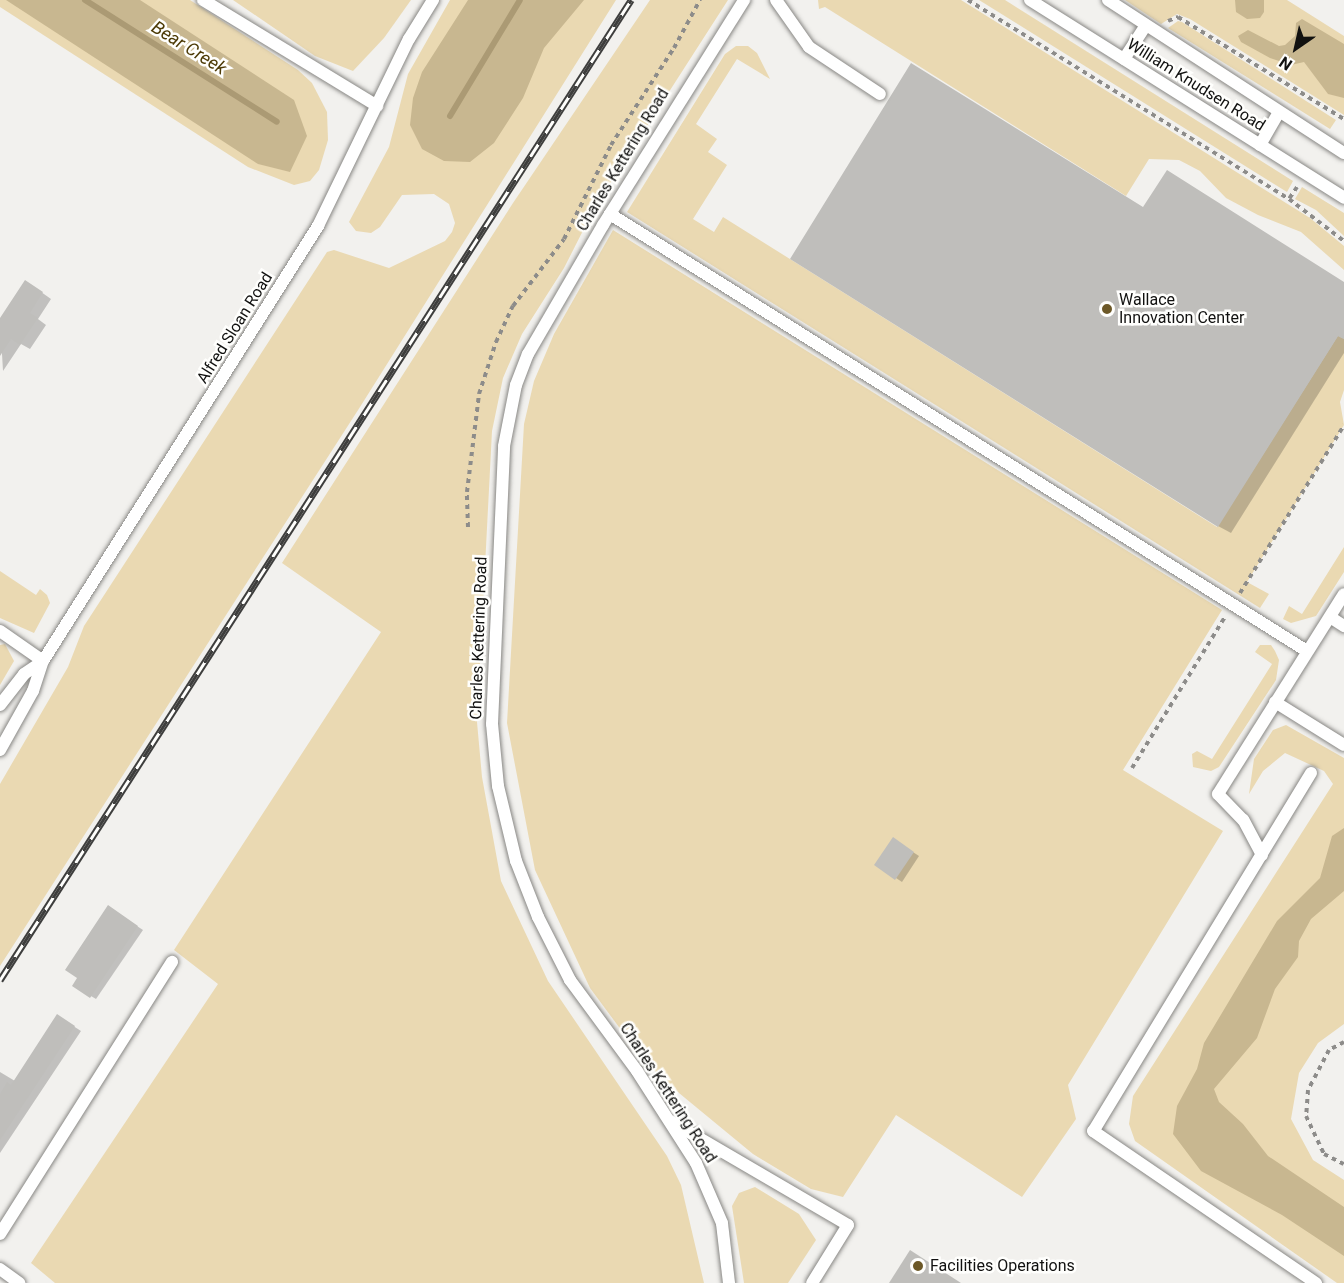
<!DOCTYPE html>
<style>
body{margin:0}
#map{position:relative;width:1344px;height:1283px;overflow:hidden;background:#f2f1ee;font-family:Roboto,sans-serif}
div>[style]{position:absolute}
.green>*{inset:0;background:#ead9b2}
.forest>*{inset:0;background:#c8b790}
.shadow>*{inset:0;background:#0003}
.stream>*{height:6px;margin:-3px;padding:0 3px;transform-origin:3px;border-radius:3px;background:#ab9a74}
.building>*{inset:0;background:#bfbebb}
.path>*{height:4px;margin-top:-2px;transform-origin:0;background:repeating-linear-gradient(90deg,#8d8c8a 0 4.5px,transparent 0 9px)}
.roads{filter:drop-shadow(0 0 2px #888784) drop-shadow(0 0 2px #888784)}
.service>*{height:12px;margin:-6px;padding:0 6px;transform-origin:6px;border-radius:6px;background:#fff}
.rail>*{height:7px;margin-top:-3.5px;transform-origin:0;background:repeating-linear-gradient(90deg,#fffffd 0 14px,#3e3e3d 0 28px);box-sizing:border-box;border-block:2px solid #3e3e3d}
.dots>*{width:16px;height:16px;translate:-50% -50%;box-sizing:border-box;border:3px solid #fffffd;border-radius:50%}
span{translate:-50% -50%;white-space:nowrap;text-align:center;line-height:1.15;-webkit-text-stroke:5px #fffffd;paint-order:stroke}
.street-label{font-size:16px;color:#111110}
.poi-label{font-size:16px;color:#111110}
.left{translate:0 -50%;text-align:left}
.water-label{font-size:18px;color:#4d3b07;font-style:italic}
.north{position:absolute;left:1266px;top:18px;width:60px;height:60px;-webkit-text-stroke:4px #fffffd;paint-order:stroke;rotate:214deg;font-size:16px;font-weight:700;line-height:24px;text-align:center;color:#111110}
.north::after{content:'';display:block;margin:auto;width:21px;height:27px;background:#111110;clip-path:polygon(50% 0,100% 100%,50% 72%,0 100%)}
</style>
<div id="map">
<div class="green">
<div style="clip-path:polygon(0 0,190px 0,298px 70px,312px 83px,327px 112px,328px 140px,319px 170px,310px 181px,294px 185px,248px 167px,0 7px)"></div>
<div style="clip-path:polygon(233px 0,411px 0,384px 38px,353px 71px,315px 56px)"></div>
<div style="clip-path:polygon(450px 0,616px 0,360px 407px,0 966px,0 784px,68px 667px,84px 626px,327px 252px,334px 250px,389px 268px,445px 241px,452px 232px,455px 223px,449px 204px,434px 194px,402px 195px,380px 227px,371px 233px,356px 231px,349px 222px,389px 147px,408px 74px)"></div>
<div style="clip-path:polygon(650px 0,728px 0,595px 207px,564px 268px,522px 334px,503px 378px,492px 431px,477px 722px,482px 777px,501px 881px,548px 981px,667px 1156px,681px 1185px,704px 1283px,55px 1283px,31px 1263px,218px 984px,174px 950px,381px 632px,282px 563px,513px 203px)"></div>
<div style="clip-path:polygon(818px 0,961px 0,1310px 218px,1344px 246px,1344px 270px,1301px 232px,1258px 215px,1226px 198px,1200px 171px,1179px 160px,1149px 159px,1126px 196px,825px 7px,819px 9px)"></div>
<div style="clip-path:polygon(979px 0,1005px 0,1293px 181px,1287px 192px)"></div>
<div style="clip-path:polygon(1125px 0,1287px 0,1344px 36px,1344px 115px,1190px 19px,1177px 14px,1161px 24px)"></div>
<div style="clip-path:polygon(1178px 21px,1182px 22px,1336px 120px,1330px 129px,1168px 28px)"></div>
<div style="clip-path:polygon(736px 46px,748px 46px,757px 53px,770px 79px,737px 59px,696px 124px,717px 139px,708px 152px,727px 165px,693px 219px,714px 232px,723px 217px,1217px 527px,1338px 336px,1344px 339px,1344px 390px,1340px 402px,1344px 425px,1247px 582px,1269px 594px,1260px 608px,627px 212px,725px 54px)"></div>
<div style="clip-path:polygon(1302px 187px,1344px 213px,1344px 236px,1316px 210px,1295px 199px)"></div>
<div style="clip-path:polygon(613px 230px,1222px 610px,1123px 770px,1223px 831px,1068px 1085px,1076px 1119px,1022px 1197px,896px 1115px,843px 1197px,811px 1189px,753px 1154px,662px 1079px,630px 1042px,590px 988px,535px 870px,507px 723px,524px 424px,534px 381px,554px 334px)"></div>
<div style="clip-path:polygon(1344px 547px,1344px 572px,1316px 616px,1291px 623px,1283px 619px,1289px 606px,1302px 614px)"></div>
<div style="clip-path:polygon(0 571px,36px 595px,40px 589px,47px 595px,50px 603px,34px 633px,0 618px)"></div>
<div style="clip-path:polygon(5px 644px,14px 661px,0 685px,0 645px)"></div>
<div style="clip-path:polygon(1260px 645px,1271px 645px,1275px 651px,1279px 660px,1276px 680px,1219px 767px,1211px 771px,1193px 767px,1192px 754px,1197px 751px,1212px 759px,1272px 664px,1255px 652px)"></div>
<div style="clip-path:polygon(1286px 725px,1344px 758px,1344px 1024px,1318px 1043px,1299px 1073px,1291px 1119px,1313px 1160px,1344px 1180px,1344px 1283px,1337px 1283px,1135px 1141px,1129px 1124px,1133px 1096px,1333px 784px,1324px 771px,1285px 753px,1263px 771px,1249px 794px,1254px 759px,1273px 730px)"></div>
<div style="clip-path:polygon(755px 1187px,799px 1214px,816px 1240px,788px 1283px,744px 1283px,732px 1206px,739px 1193px)"></div>
</div>
<div class="forest">
<div style="clip-path:polygon(6px 0,140px 0,294px 100px,307px 136px,290px 172px,258px 164px)"></div>
<div style="clip-path:polygon(468px 0,584px 0,544px 48px,523px 98px,494px 143px,470px 162px,444px 161px,422px 149px,410px 125px,413px 98px,422px 72px)"></div>
<div style="clip-path:polygon(1235px 0,1264px 0,1264px 12px,1260px 18px,1247px 19px,1236px 12px)"></div>
<div style="clip-path:polygon(1302px 19px,1344px 44px,1344px 98px,1328px 94px,1304px 62px,1291px 65px,1270px 58px,1241px 42px,1238px 36px,1248px 30px,1279px 46px,1285px 45px,1295px 36px,1296px 23px)"></div>
<div style="clip-path:polygon(1344px 828px,1344px 891px,1311px 919px,1299px 941px,1298px 957px,1275px 989px,1257px 1038px,1214px 1089px,1219px 1102px,1243px 1124px,1268px 1156px,1344px 1207px,1344px 1256px,1282px 1215px,1201px 1171px,1173px 1134px,1177px 1106px,1197px 1069px,1204px 1043px,1277px 921px,1320px 878px,1332px 836px)"></div>
</div>
<div class="shadow">
<div style="clip-path:polygon(1144px 209px,1344px 283px,1344px 353px,1231px 533px,1218px 526px)"></div>
<div style="clip-path:polygon(34px 287px,51px 299px,38px 319px,46px 325px,30px 349px,21px 344px,3px 371px,0 320px)"></div>
<div style="clip-path:polygon(899px 843px,919px 856px,902px 882px,896px 878px)"></div>
<div style="clip-path:polygon(114px 911px,143px 930px,96px 999px,74px 986px)"></div>
<div style="clip-path:polygon(64px 1020px,81px 1031px,0 1153px,0 1072px,15px 1081px)"></div>
</div>
<div class="stream">
<div style="left:85px;top:0;width:227px;rotate:32.4deg"></div>
<div style="left:450px;top:116px;width:135px;rotate:-58.9deg"></div>
</div>
<div class="building">
<div style="clip-path:polygon(911px 63px,1143px 207px,1167px 170px,1344px 282px,1344px 339px,1338px 336px,1218px 527px,790px 259px)"></div>
<div style="clip-path:polygon(25px 280px,43px 292px,30px 313px,38px 318px,20px 345px,11px 339px,0 356px,0 318px)"></div>
<div style="clip-path:polygon(893px 837px,914px 852px,895px 880px,874px 865px)"></div>
<div style="clip-path:polygon(108px 905px,138px 926px,90px 998px,72px 986px,77px 978px,65px 970px)"></div>
<div style="clip-path:polygon(57px 1014px,75px 1026px,0 1140px,0 1094px,7px 1082px,11px 1085px)"></div>
<div style="clip-path:polygon(910px 1250px,961px 1283px,889px 1283px)"></div>
</div>
<div class="path">
<div style="left:968px;top:0;width:378px;rotate:31.8deg"></div>
<div style="left:1168px;top:21px;width:11px;rotate:-22deg"></div>
<div style="left:1178px;top:17px;width:195px;rotate:31.6deg"></div>
<div style="left:1297px;top:187px;width:14px;rotate:124deg"></div>
<div style="left:1289px;top:199px;width:69px;rotate:37.4deg"></div>
<div style="left:468px;top:527px;width:35px;rotate:-92deg"></div>
<div style="left:467px;top:492px;width:99px;rotate:-83deg"></div>
<div style="left:479px;top:394px;width:55px;rotate:-71.9deg"></div>
<div style="left:496px;top:342px;width:40px;rotate:-65deg"></div>
<div style="left:513px;top:306px;width:84px;rotate:-52.7deg"></div>
<div style="left:564px;top:239px;width:105px;rotate:-63.4deg"></div>
<div style="left:611px;top:145px;width:116px;rotate:-57deg"></div>
<div style="left:674px;top:48px;width:55px;rotate:-61.6deg"></div>
<div style="left:1240px;top:593px;width:198px;rotate:-58.2deg"></div>
<div style="left:1132px;top:768px;width:177px;rotate:-58.4deg"></div>
<div style="left:1344px;top:1042px;width:17px;rotate:152deg"></div>
<div style="left:1329px;top:1050px;width:45px;rotate:117.7deg"></div>
<div style="left:1308px;top:1090px;width:26px;rotate:94deg"></div>
<div style="left:1306px;top:1116px;width:42px;rotate:64.7deg"></div>
<div style="left:1324px;top:1154px;width:22px;rotate:27deg"></div>
</div>
<div class="roads">
<div class="service">
<div style="left:203px;top:0;width:204px;rotate:31.3deg"></div>
<div style="left:776px;top:0;width:57px;rotate:54.9deg"></div>
<div style="left:809px;top:47px;width:85px;rotate:33.5deg"></div>
<div style="left:1030px;top:0;width:371px;rotate:32.2deg"></div>
<div style="left:1108px;top:0;width:281px;rotate:33deg"></div>
<div style="left:1124px;top:59px;width:40px;rotate:-57.1deg"></div>
<div style="left:1260px;top:145px;width:38px;rotate:-60deg"></div>
<div style="left:610px;top:214px;width:823px;rotate:32.09deg"></div>
<div style="left:1330px;top:617px;width:17px;rotate:33deg"></div>
<div style="left:0;top:631px;width:52px;rotate:34.9deg"></div>
<div style="left:1275px;top:702px;width:81px;rotate:31.9deg"></div>
<div style="left:0;top:705px;width:39px;rotate:-52deg"></div>
<div style="left:24px;top:674px;width:23px;rotate:-34deg"></div>
<div style="left:0;top:750px;width:68px;rotate:-60.8deg"></div>
<div style="left:33px;top:691px;width:32px;rotate:-72deg"></div>
<div style="left:43px;top:661px;width:515px;rotate:-57.7deg"></div>
<div style="left:318px;top:226px;width:208px;rotate:-64.1deg"></div>
<div style="left:409px;top:39px;width:46px;rotate:-58.4deg"></div>
<div style="left:1311px;top:773px;width:419px;rotate:121.3deg"></div>
<div style="left:1093px;top:1131px;width:270px;rotate:34.3deg"></div>
<div style="left:1262px;top:855px;width:40px;rotate:-118deg"></div>
<div style="left:1243px;top:820px;width:36px;rotate:-134deg"></div>
<div style="left:1218px;top:794px;width:236px;rotate:-57.8deg"></div>
<div style="left:670px;top:1121px;width:206px;rotate:30.3deg"></div>
<div style="left:848px;top:1225px;width:68px;rotate:121.8deg"></div>
<div style="left:0;top:1234px;width:322px;rotate:-57.7deg"></div>
<div style="left:0;top:1269px;width:24px;rotate:36deg"></div>
<div style="left:729px;top:1283px;width:60px;rotate:-96.7deg"></div>
<div style="left:722px;top:1223px;width:65px;rotate:-113.4deg"></div>
<div style="left:696px;top:1163px;width:109px;rotate:-122.7deg"></div>
<div style="left:637px;top:1071px;width:113px;rotate:-126.4deg"></div>
<div style="left:570px;top:980px;width:71px;rotate:-116.9deg"></div>
<div style="left:538px;top:917px;width:60px;rotate:-111.4deg"></div>
<div style="left:516px;top:861px;width:77px;rotate:-103.5deg"></div>
<div style="left:498px;top:786px;width:62px;rotate:-95.5deg"></div>
<div style="left:492px;top:724px;width:278px;rotate:-87.5deg"></div>
<div style="left:504px;top:446px;width:62px;rotate:-78.9deg"></div>
<div style="left:516px;top:385px;width:33px;rotate:-69deg"></div>
<div style="left:528px;top:354px;width:149px;rotate:-59.8deg"></div>
<div style="left:603px;top:225px;width:266px;rotate:-57.9deg"></div>
</div>
</div>
<div class="rail">
<div style="left:0;top:980px;width:1166px;rotate:-57.22deg"></div>
</div>
<div class="dots">
<div style="left:1107px;top:309px;background:#6c5827"></div>
<div style="left:918px;top:1266px;background:#6c5827"></div>
</div>
<div class="street-label">
<span style="left:1196px;top:85px;rotate:32deg">William Knudsen Road</span>
<span style="left:623px;top:160px;rotate:-59deg">Charles Kettering Road</span>
<span style="left:235px;top:328px;rotate:-58deg">Alfred Sloan Road</span>
<span style="left:479px;top:638px;rotate:-88deg">Charles Kettering Road</span>
<span style="left:668px;top:1093px;rotate:57deg">Charles Kettering Road</span>
</div>
<div class="poi-label">
<span class="left" style="left:1119px;top:309px">Wallace<br>Innovation Center</span>
<span class="left" style="left:930px;top:1266px">Facilities Operations</span>
</div>
<div class="water-label">
<span style="left:189px;top:48px;rotate:32deg">Bear Creek</span>
</div>
<div class="north">N</div>
</div>
